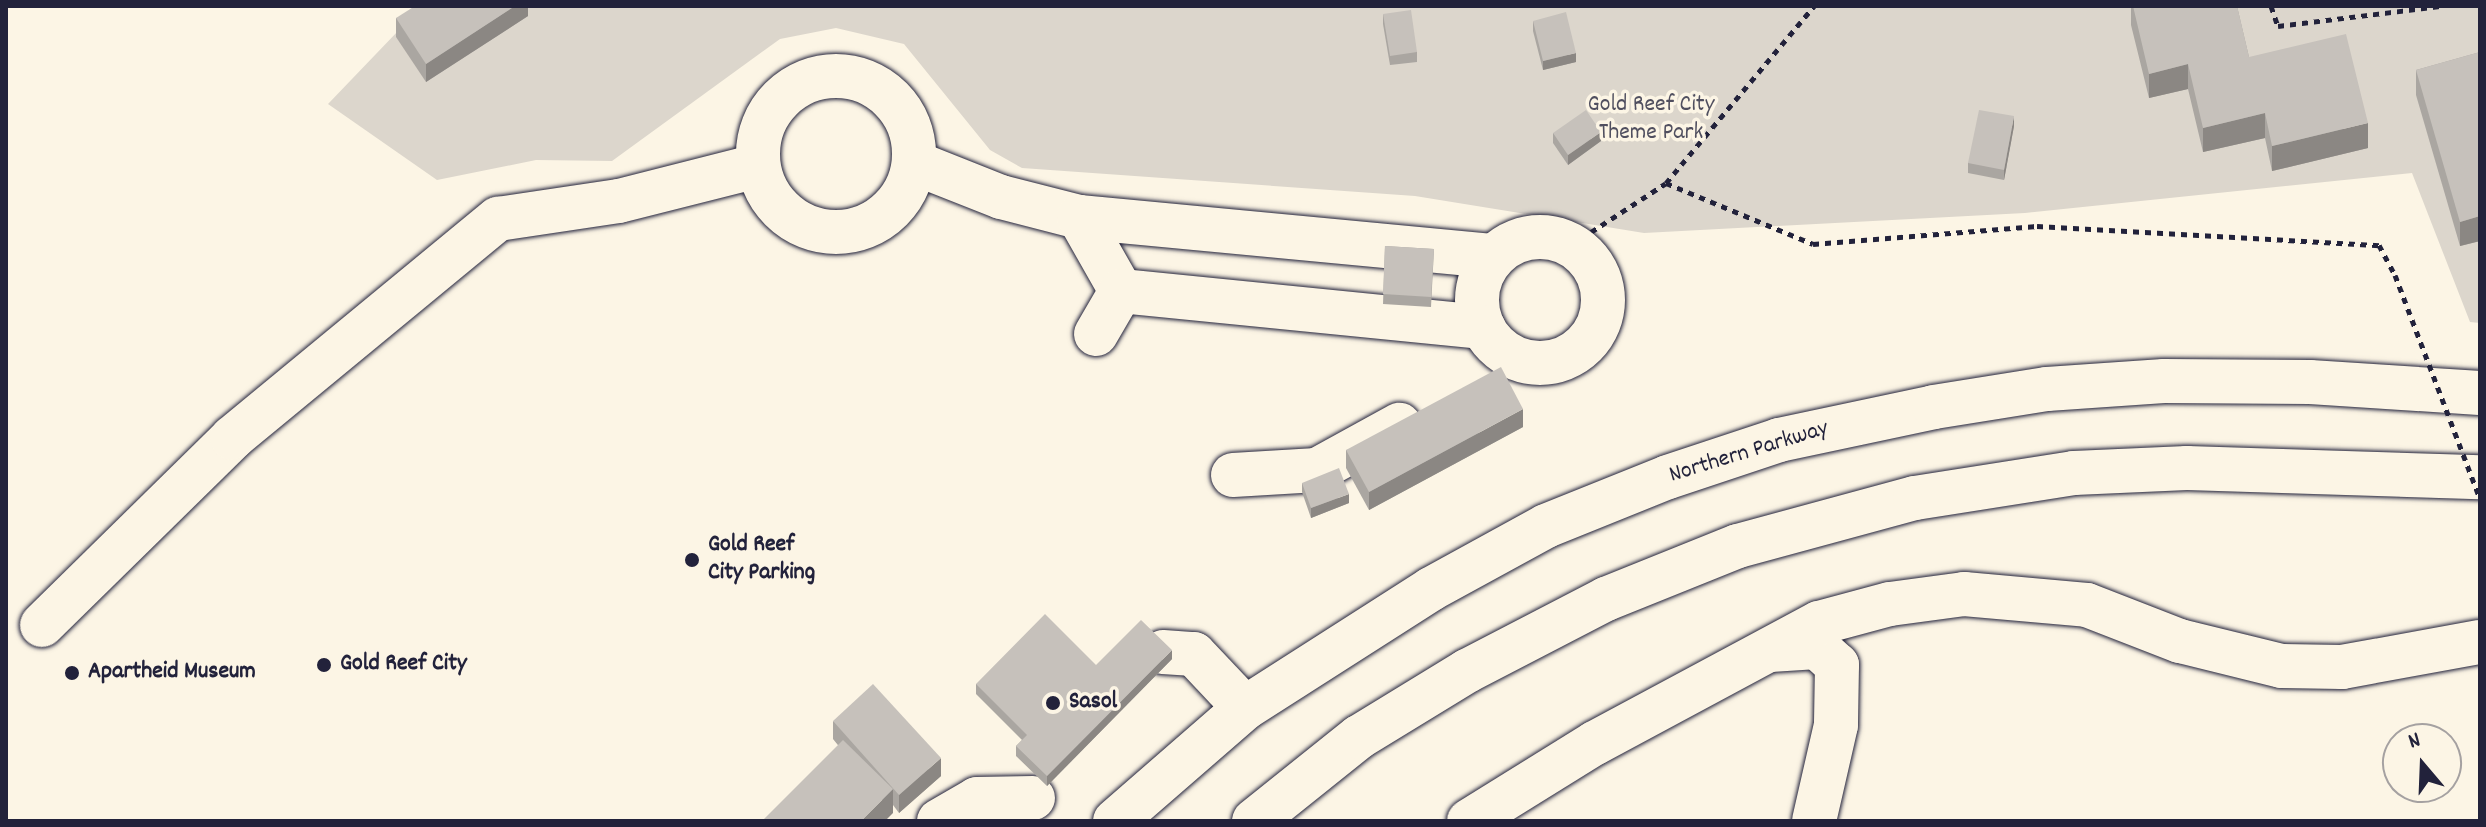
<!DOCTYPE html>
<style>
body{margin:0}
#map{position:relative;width:2486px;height:827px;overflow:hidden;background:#fcf5e5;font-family:Dekko,sans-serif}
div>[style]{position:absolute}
.green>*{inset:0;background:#dcd6cc}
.path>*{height:5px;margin-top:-2.5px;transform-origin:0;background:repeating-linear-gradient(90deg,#22223b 0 6px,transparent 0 12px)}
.roads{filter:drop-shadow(0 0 2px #22223b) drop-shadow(0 0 2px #22223b)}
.minor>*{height:44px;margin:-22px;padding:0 22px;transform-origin:22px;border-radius:22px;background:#fcf5e5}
.minor>.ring{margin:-22px;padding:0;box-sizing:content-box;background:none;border:44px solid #fcf5e5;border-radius:50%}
.major>*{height:44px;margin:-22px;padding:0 22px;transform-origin:22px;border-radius:22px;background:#fcf5e5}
.path-bridge>*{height:5px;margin-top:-2.5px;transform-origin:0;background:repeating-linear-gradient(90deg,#22223b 0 6px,transparent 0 12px)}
.wall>*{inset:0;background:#aaa6a1}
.shaded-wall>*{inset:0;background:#8b8783}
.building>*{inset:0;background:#c6c1bb}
.dots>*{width:22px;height:22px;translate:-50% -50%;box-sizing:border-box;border:4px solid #fcf5e5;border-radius:50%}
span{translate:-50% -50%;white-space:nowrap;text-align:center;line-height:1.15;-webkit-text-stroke:7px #fcf5e5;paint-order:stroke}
.park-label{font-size:24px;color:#504f5f}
.street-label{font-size:24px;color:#22223b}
.poi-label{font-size:24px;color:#22223b;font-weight:700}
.left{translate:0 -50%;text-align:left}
.frame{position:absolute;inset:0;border:8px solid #22223b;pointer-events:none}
.north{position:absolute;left:2382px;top:723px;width:80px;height:80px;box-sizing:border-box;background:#fcf5e5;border:2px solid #a5a1a1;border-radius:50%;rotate:341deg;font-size:22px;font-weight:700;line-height:32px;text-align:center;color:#22223b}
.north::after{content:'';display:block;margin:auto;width:28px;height:36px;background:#22223b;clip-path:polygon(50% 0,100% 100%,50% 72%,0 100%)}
</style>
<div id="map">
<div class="green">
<div style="clip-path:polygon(422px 6px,2480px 6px,2480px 323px,2470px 322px,2412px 173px,2025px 213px,1644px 233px,1415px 196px,1022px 168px,990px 150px,904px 44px,836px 28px,780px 39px,612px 161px,536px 160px,437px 180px,328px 104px)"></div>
</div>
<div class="path">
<div style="left:2271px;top:6px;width:21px;rotate:71deg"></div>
<div style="left:2278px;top:26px;width:163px;rotate:-7deg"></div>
<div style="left:1666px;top:183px;width:159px;rotate:22.5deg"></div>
<div style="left:1813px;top:244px;width:225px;rotate:-4.6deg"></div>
<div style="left:2037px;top:226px;width:343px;rotate:3.2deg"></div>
<div style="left:2379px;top:245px;width:34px;rotate:62deg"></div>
<div style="left:1571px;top:245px;width:113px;rotate:-33.1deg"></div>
<div style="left:1666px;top:183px;width:231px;rotate:-50.1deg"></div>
</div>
<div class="roads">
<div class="minor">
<div class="ring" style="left:758px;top:76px;width:112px;height:112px"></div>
<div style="left:915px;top:163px;width:92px;rotate:21.6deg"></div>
<div style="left:1001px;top:197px;width:81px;rotate:14.4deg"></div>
<div style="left:1079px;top:217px;width:417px;rotate:5.4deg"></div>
<div style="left:1079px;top:217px;width:85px;rotate:60.4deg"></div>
<div class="ring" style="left:1477px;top:237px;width:82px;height:82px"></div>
<div style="left:1096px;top:334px;width:50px;rotate:-59.8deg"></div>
<div style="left:1121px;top:291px;width:364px;rotate:5.7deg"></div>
<div style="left:1233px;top:475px;width:84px;rotate:-3.4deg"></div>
<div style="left:1317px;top:470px;width:94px;rotate:-28.8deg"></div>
<div style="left:42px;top:625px;width:267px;rotate:-44.5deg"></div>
<div style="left:232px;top:438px;width:345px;rotate:-39.5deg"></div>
<div style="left:498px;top:219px;width:122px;rotate:-8.5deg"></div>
<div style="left:619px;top:201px;width:142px;rotate:-14.2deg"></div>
<div style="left:1770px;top:650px;width:47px;rotate:-3.7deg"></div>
<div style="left:1817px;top:647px;width:27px;rotate:42deg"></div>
<div style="left:1837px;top:665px;width:60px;rotate:91deg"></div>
<div style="left:1836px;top:725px;width:98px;rotate:102.9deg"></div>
<div style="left:1163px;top:652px;width:31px;rotate:4deg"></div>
<div style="left:1194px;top:654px;width:74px;rotate:46.6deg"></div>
<div style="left:939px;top:821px;width:44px;rotate:-30.1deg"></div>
<div style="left:977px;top:799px;width:56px;rotate:-1deg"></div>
<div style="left:1469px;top:821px;width:148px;rotate:-31.8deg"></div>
<div style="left:1595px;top:743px;width:254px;rotate:-28.2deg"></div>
<div style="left:1819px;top:623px;width:73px;rotate:-15deg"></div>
<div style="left:1890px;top:604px;width:75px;rotate:-7.7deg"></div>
<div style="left:1964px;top:594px;width:123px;rotate:5.1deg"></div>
<div style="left:2087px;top:605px;width:100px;rotate:21.2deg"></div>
<div style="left:2180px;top:641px;width:105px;rotate:13.8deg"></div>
<div style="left:2282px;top:666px;width:60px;rotate:1deg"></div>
<div style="left:2342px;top:667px;width:140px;rotate:-10.3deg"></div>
</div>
<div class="major">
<div style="left:1115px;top:821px;width:172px;rotate:-41deg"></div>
<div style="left:1245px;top:708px;width:221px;rotate:-32.6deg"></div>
<div style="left:1431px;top:589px;width:131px;rotate:-28.7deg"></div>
<div style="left:1546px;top:526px;width:131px;rotate:-21.9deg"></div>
<div style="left:1668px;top:477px;width:117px;rotate:-18.4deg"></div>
<div style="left:1779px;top:440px;width:158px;rotate:-12deg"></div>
<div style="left:1934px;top:407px;width:114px;rotate:-9.1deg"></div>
<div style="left:2047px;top:389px;width:117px;rotate:-3.9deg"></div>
<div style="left:2164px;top:381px;width:146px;rotate:0.4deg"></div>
<div style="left:2310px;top:382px;width:170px;rotate:3.7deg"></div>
<div style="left:1254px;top:821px;width:134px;rotate:-38.7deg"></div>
<div style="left:1359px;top:737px;width:127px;rotate:-31.4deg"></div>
<div style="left:1467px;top:671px;width:157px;rotate:-27.4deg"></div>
<div style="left:1606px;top:599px;width:142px;rotate:-21.9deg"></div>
<div style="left:1738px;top:546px;width:183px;rotate:-15.2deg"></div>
<div style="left:1915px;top:498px;width:161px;rotate:-8.9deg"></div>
<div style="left:2074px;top:473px;width:113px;rotate:-2.5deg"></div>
<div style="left:2187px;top:468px;width:293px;rotate:1.8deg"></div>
</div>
</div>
<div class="path-bridge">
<div style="left:2395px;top:275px;width:240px;rotate:69.2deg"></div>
</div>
<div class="wall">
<div style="clip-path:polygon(528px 6px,528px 16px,426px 82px,396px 37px,396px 18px)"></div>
<div style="clip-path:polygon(2131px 6px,2237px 6px,2249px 57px,2368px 148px,2272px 171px,2265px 138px,2203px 152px,2188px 89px,2149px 98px,2131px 25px)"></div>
<div style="clip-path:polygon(1383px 14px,1417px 52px,1417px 62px,1390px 65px,1383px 24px)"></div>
<div style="clip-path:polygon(1533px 21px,1576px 62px,1543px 70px,1533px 31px)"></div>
<div style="clip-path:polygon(2480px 52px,2480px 241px,2460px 246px,2416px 95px,2416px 70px)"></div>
<div style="clip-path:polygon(2014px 126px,2004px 180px,1968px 173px,1968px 163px)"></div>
<div style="clip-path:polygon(1553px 133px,1601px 141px,1568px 165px,1553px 143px)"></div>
<div style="clip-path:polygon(1385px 246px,1434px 249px,1431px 307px,1383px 304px)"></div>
<div style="clip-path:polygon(1523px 427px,1369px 510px,1346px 468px,1346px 450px)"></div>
<div style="clip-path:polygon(1302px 483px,1349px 503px,1311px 518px,1302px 492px)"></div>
<div style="clip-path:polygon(1172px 659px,1047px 786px,1016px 756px,1016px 746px,1022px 740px,976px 694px,976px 684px,1096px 665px)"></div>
<div style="clip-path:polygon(833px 721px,941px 776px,899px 813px,893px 805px,893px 813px,833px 739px)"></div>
</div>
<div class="shaded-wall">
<div style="clip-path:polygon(515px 6px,528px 6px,528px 16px,426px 82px,426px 64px)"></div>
<div style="clip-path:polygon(1576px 53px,1576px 62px,1543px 70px,1543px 61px)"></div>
<div style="clip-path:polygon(2188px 64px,2188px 89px,2149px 98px,2149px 74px)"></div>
<div style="clip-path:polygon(2265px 113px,2265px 138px,2203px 152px,2203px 128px)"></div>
<div style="clip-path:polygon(2014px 116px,2014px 126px,2004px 180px,2004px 170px)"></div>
<div style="clip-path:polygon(2368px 123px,2368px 148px,2272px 171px,2272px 146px)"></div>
<div style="clip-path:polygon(1601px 132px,1601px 141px,1568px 165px,1568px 155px)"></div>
<div style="clip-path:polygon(2480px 216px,2480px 241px,2460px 246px,2460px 222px)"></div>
<div style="clip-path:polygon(1523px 409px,1523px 427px,1369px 510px,1369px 492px)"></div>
<div style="clip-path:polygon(1349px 494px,1349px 503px,1311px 518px,1311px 508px)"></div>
<div style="clip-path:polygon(1172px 650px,1172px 659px,1047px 786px,1047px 776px)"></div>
<div style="clip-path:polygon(941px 758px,941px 776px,899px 813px,899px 795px)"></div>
<div style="clip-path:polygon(893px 789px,893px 813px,885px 821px,861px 821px)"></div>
</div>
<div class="building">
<div style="clip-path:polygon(415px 6px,515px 6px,426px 64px,396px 18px)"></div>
<div style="clip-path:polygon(2133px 6px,2237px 6px,2249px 57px,2346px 34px,2368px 123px,2272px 146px,2265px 113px,2203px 128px,2188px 64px,2149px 74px)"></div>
<div style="clip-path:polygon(1411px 10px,1417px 52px,1390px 56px,1383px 14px)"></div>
<div style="clip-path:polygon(1566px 12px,1576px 53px,1543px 61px,1533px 21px)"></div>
<div style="clip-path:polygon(2480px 52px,2480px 216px,2460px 222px,2416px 70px)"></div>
<div style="clip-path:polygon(1586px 110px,1601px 132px,1568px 155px,1553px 133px)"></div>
<div style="clip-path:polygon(1979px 110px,2014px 116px,2004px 170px,1968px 163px)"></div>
<div style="clip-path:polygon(1385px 246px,1434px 249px,1431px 297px,1383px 294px)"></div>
<div style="clip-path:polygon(1501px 367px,1523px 409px,1369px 492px,1346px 450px)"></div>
<div style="clip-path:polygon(1339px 468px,1349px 494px,1311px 508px,1302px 483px)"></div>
<div style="clip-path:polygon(1045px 614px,1096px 665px,1141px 620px,1172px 650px,1047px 776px,1016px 746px,1027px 735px,976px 684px)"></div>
<div style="clip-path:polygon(873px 684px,941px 758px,899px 795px,833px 721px)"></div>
<div style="clip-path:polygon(843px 740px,893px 789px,861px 821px,762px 821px)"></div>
</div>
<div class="dots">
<div style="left:692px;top:560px;background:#22223b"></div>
<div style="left:324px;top:665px;background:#22223b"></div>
<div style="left:72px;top:673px;background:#22223b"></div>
<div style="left:1053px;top:703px;background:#22223b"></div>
</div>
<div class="park-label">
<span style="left:1651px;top:120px">Gold Reef City<br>Theme Park</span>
</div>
<div class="street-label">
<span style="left:1749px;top:453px;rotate:-17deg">Northern Parkway</span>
</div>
<div class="poi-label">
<span class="left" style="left:708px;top:560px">Gold Reef<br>City Parking</span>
<span class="left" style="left:340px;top:665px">Gold Reef City</span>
<span class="left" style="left:88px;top:673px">Apartheid Museum</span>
<span class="left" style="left:1069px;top:703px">Sasol</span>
</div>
<div class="frame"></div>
<div class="north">N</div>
</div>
